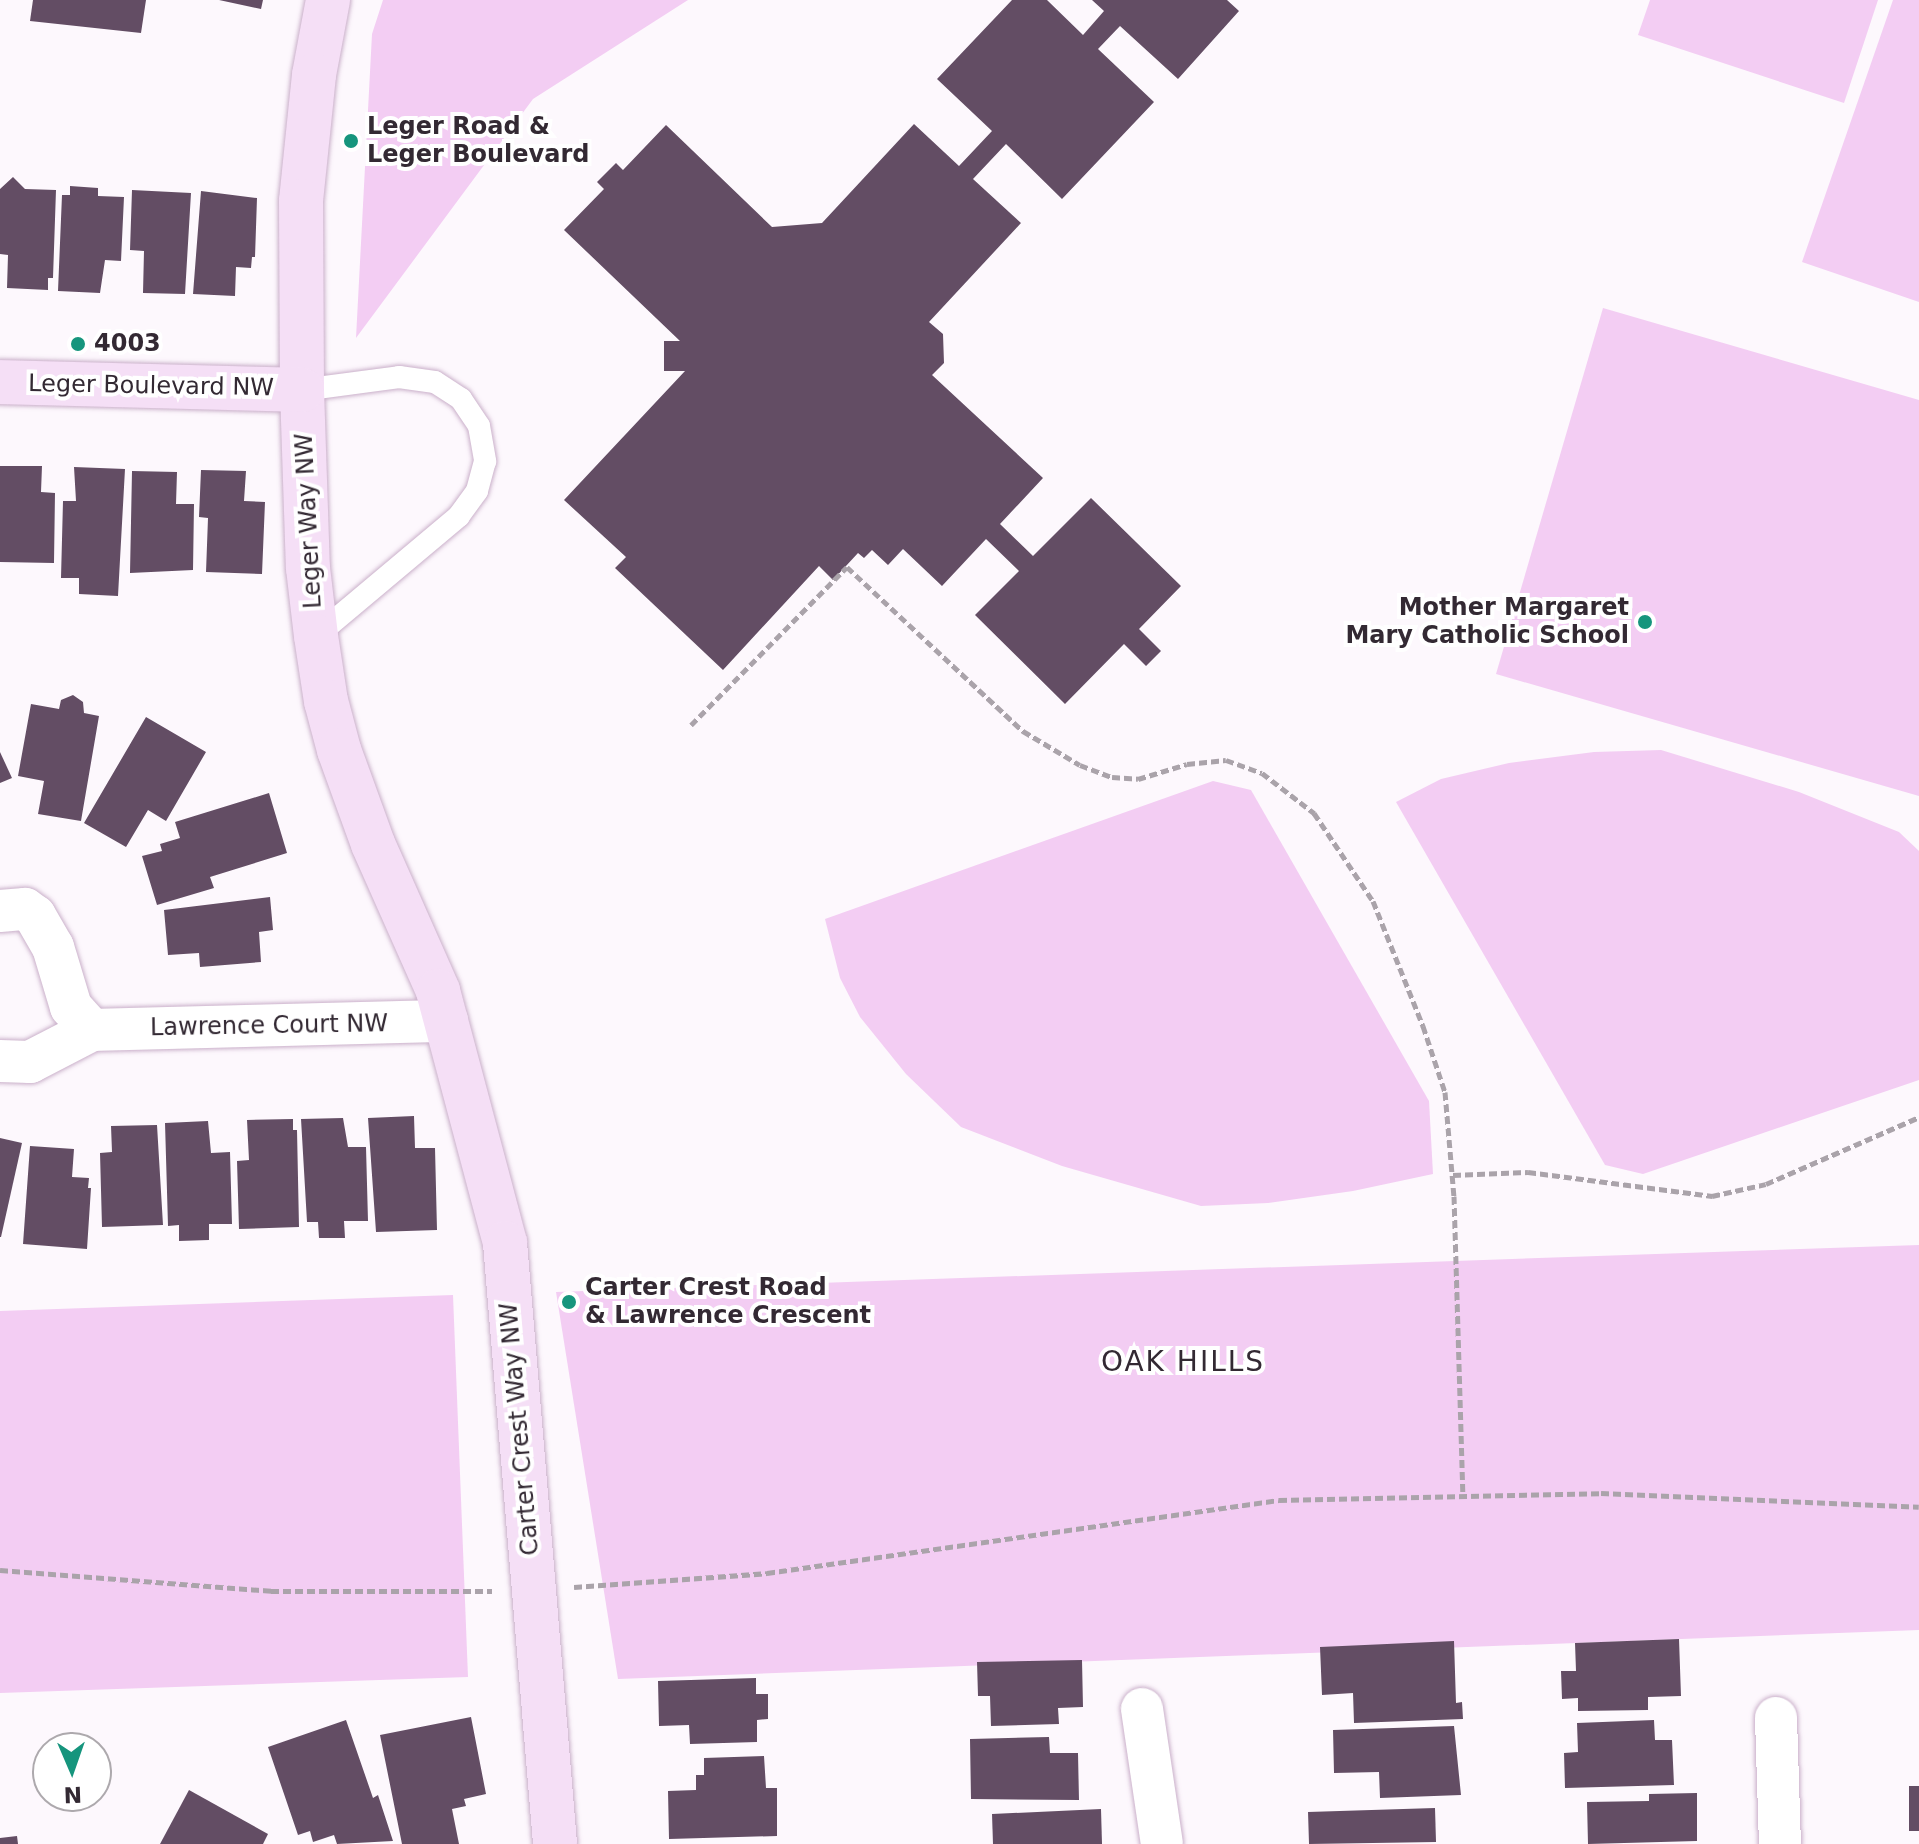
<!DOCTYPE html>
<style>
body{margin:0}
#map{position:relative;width:1919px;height:1844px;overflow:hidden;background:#fdf8fd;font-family:"DejaVu Sans",sans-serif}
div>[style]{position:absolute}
.green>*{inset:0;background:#f3cdf3}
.building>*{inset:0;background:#634d64}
.path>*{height:5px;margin-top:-2.5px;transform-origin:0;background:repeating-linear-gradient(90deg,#aaa3aa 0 8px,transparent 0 12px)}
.roads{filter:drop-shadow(0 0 2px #cab0ca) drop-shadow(0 0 2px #cab0ca)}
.lane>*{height:22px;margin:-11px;padding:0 11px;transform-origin:11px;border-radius:11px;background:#fff}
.street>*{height:42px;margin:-21px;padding:0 21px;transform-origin:21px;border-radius:21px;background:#fff}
.secondary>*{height:44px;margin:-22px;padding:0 22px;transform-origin:22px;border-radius:22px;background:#f5dff6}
.dots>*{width:22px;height:22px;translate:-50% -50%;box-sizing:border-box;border:4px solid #fff;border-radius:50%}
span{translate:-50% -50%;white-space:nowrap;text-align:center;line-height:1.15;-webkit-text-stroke:8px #fff;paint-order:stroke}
.poi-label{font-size:24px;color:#332933;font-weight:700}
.left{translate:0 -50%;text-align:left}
.right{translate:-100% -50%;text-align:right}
.street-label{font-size:24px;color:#332933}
.quarter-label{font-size:28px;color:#332933;letter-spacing:2px}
.north{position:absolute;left:32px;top:1732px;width:80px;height:80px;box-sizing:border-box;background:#fff;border:2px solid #ada9ad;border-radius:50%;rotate:178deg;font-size:22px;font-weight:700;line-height:32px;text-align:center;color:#332933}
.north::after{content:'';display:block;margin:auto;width:28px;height:36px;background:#16957d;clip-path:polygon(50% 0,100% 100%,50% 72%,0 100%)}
</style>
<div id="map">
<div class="green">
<div style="clip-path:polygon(383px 0,688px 0,533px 99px,356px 338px,372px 34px)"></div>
<div style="clip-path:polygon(1650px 0,1878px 0,1844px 103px,1638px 35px)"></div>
<div style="clip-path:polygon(1893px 0,1919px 0,1919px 302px,1802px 262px)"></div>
<div style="clip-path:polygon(1603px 308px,1919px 400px,1919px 796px,1496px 674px)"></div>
<div style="clip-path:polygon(1661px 750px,1799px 792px,1899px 832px,1919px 851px,1919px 1080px,1643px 1174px,1605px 1165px,1396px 802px,1441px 779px,1509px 763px,1594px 752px)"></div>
<div style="clip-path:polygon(1213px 781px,1251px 790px,1429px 1101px,1433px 1174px,1353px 1191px,1268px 1203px,1201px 1206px,1062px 1166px,961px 1127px,906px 1074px,860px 1017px,840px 978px,825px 919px)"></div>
<div style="clip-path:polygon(1919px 1245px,1919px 1630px,618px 1679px,556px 1292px)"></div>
<div style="clip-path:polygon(453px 1295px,468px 1677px,0 1693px,0 1311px)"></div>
</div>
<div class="building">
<div style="clip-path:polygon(33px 0,146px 0,141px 33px,30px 21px)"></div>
<div style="clip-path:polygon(219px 0,263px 0,261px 9px)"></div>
<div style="clip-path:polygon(1012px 0,1047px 0,1083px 35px,1104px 11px,1092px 0,1227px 0,1239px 11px,1178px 79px,1120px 26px,1098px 49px,1154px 102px,1062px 199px,1006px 144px,973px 179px,1021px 223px,929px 322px,943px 334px,944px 363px,932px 375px,1043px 478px,1000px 524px,1033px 556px,1091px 498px,1181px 586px,1139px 629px,1161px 651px,1146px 666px,1124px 644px,1065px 704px,975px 615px,1019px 571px,986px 539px,942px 586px,903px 549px,888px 565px,872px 550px,864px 558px,858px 553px,833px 580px,819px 566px,723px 670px,615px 568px,626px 557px,564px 500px,685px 371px,664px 371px,664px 341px,680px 341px,564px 230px,604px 189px,597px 182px,616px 163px,623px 170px,666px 125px,772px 227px,822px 223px,914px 124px,959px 166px,992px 131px,937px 79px)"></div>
<div style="clip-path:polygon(13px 177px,25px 189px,56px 190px,53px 278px,48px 278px,48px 290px,7px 288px,8px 255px,0 254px,0 189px)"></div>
<div style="clip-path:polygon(70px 186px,98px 188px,98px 196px,124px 197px,121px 261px,105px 260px,100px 293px,58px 291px,62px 195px,70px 195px)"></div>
<div style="clip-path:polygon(132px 190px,191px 193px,185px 294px,143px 293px,144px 251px,130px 250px)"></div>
<div style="clip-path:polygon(201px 191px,257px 198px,255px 257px,252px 257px,251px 268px,236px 267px,235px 296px,193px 294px)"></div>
<div style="clip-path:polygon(0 466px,42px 466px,41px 492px,55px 493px,54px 563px,0 562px)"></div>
<div style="clip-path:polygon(74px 467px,125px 469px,118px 596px,79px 594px,79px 578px,61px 578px,63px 501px,76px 501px)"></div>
<div style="clip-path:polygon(201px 470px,246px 471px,244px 501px,265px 502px,262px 574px,206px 572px,208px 518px,199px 517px)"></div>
<div style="clip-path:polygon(132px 471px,177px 472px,176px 504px,194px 504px,193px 570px,130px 573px)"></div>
<div style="clip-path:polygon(73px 695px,83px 702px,84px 713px,99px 716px,81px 821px,38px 814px,44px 781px,18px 776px,31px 704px,59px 709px,61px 700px)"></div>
<div style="clip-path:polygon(146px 717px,206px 752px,166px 821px,148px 810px,126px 847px,84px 823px)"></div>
<div style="clip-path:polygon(0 752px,12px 778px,0 783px)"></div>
<div style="clip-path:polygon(269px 793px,287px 853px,210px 877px,214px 888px,157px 905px,142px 856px,162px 851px,160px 844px,180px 838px,175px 822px)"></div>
<div style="clip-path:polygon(270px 897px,273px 930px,259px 932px,261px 962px,200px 967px,199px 953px,168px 955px,164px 910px)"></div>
<div style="clip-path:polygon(414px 1116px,415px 1148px,435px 1148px,437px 1230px,376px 1232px,368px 1118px)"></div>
<div style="clip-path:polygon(343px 1118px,348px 1147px,366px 1147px,368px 1221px,344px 1221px,345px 1238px,319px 1238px,318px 1222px,307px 1222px,301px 1119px)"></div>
<div style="clip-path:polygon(293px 1119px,293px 1130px,297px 1130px,299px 1227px,239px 1229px,237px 1161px,249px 1160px,247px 1120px)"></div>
<div style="clip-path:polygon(208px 1121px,211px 1153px,230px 1152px,232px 1224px,209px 1224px,209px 1240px,179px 1241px,179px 1225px,168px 1226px,165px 1123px)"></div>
<div style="clip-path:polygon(157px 1125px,163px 1225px,102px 1227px,100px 1153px,112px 1152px,111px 1126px)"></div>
<div style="clip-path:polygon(0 1138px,22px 1143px,1px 1237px,0 1237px)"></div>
<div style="clip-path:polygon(30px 1146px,74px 1149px,72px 1177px,89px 1178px,88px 1188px,91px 1188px,87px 1249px,23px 1244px)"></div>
<div style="clip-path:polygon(1679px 1639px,1681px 1696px,1648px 1697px,1648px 1710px,1578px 1711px,1578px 1698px,1562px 1699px,1561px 1671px,1576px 1671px,1575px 1643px)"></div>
<div style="clip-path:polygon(1454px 1641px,1456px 1703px,1462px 1702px,1463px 1719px,1354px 1723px,1353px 1693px,1322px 1695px,1320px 1647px)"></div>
<div style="clip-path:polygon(1082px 1660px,1083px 1707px,1058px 1708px,1059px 1724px,991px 1726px,990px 1696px,978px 1696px,977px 1662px)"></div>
<div style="clip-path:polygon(756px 1678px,756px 1694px,768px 1694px,768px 1719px,757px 1720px,757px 1742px,690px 1744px,689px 1725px,659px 1726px,658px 1681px)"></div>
<div style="clip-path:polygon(471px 1717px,486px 1794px,464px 1799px,466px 1806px,452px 1809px,459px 1844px,402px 1844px,380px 1735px)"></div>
<div style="clip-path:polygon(346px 1720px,373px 1798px,378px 1795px,393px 1841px,337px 1844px,334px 1835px,313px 1842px,310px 1831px,298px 1835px,268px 1747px)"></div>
<div style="clip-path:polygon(1654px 1720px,1655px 1740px,1672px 1740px,1674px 1785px,1565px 1788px,1564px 1753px,1578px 1752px,1577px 1723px)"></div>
<div style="clip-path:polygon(1454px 1726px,1461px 1795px,1380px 1798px,1379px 1772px,1334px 1773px,1333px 1730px)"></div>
<div style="clip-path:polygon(1049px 1737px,1050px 1753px,1078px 1753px,1079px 1800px,971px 1799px,970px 1739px)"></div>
<div style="clip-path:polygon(764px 1756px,766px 1788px,777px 1788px,777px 1836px,669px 1839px,668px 1791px,696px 1790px,696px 1775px,704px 1775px,704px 1758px)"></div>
<div style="clip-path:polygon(1909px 1786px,1919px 1786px,1919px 1831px,1909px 1831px)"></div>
<div style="clip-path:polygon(189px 1790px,268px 1834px,263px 1844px,160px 1844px)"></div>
<div style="clip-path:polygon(1697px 1793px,1697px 1841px,1588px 1844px,1587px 1802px,1649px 1801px,1649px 1794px)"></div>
<div style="clip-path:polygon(1435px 1808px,1436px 1842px,1309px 1844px,1308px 1812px)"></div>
<div style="clip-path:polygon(1101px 1809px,1102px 1844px,993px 1844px,992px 1814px)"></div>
<div style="clip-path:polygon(17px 1836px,18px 1844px,0 1844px,0 1838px)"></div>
</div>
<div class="path">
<div style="left:691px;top:725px;width:222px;rotate:-45.4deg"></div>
<div style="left:847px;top:567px;width:241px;rotate:43deg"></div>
<div style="left:1023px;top:731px;width:66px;rotate:30.8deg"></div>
<div style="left:1080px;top:765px;width:34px;rotate:21deg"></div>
<div style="left:1112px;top:777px;width:26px;rotate:4deg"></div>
<div style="left:1138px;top:779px;width:51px;rotate:-17deg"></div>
<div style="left:1187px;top:764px;width:39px;rotate:-6deg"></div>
<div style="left:1226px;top:760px;width:38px;rotate:20deg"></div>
<div style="left:1262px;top:773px;width:66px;rotate:37.6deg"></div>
<div style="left:1314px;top:813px;width:106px;rotate:56.2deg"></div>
<div style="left:1373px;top:901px;width:135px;rotate:68.2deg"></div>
<div style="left:1423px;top:1026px;width:70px;rotate:71.6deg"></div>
<div style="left:1445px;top:1092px;width:104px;rotate:85.1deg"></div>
<div style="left:1454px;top:1196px;width:300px;rotate:88.3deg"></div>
<div style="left:1453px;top:1175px;width:75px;rotate:-2.3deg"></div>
<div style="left:1528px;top:1172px;width:186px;rotate:7.4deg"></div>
<div style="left:1712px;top:1196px;width:55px;rotate:-12.5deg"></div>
<div style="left:1766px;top:1184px;width:167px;rotate:-23.6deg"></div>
<div style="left:0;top:1570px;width:272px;rotate:4.4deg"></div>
<div style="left:271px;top:1591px;width:221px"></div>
<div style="left:574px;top:1587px;width:194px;rotate:-4.1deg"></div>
<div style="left:767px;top:1573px;width:517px;rotate:-8.11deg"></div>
<div style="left:1279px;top:1500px;width:322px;rotate:-1.2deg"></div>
<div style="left:1601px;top:1493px;width:318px;rotate:2.5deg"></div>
</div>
<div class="roads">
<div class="lane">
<div style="left:302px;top:390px;width:98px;rotate:-7.6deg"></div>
<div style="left:399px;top:377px;width:36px;rotate:8deg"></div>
<div style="left:435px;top:382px;width:31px;rotate:33deg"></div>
<div style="left:461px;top:399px;width:32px;rotate:56deg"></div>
<div style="left:479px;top:426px;width:36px;rotate:80deg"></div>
<div style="left:485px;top:461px;width:31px;rotate:105deg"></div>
<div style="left:477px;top:491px;width:31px;rotate:126deg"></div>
<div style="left:459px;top:516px;width:187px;rotate:140deg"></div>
</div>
<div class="street">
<div style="left:0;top:911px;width:25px;rotate:-5deg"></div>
<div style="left:25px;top:909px;width:12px;rotate:35deg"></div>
<div style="left:35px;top:916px;width:36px;rotate:60deg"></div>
<div style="left:53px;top:947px;width:63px;rotate:73.3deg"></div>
<div style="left:71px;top:1007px;width:31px;rotate:48deg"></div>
<div style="left:0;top:1061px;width:30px;rotate:2deg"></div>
<div style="left:30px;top:1062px;width:70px;rotate:-27.3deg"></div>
<div style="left:92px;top:1030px;width:355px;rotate:-1.5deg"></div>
<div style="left:1142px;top:1709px;width:136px;rotate:81.6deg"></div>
<div style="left:1776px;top:1718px;width:126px;rotate:88.2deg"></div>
</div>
<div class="secondary">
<div style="left:328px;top:0;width:76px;rotate:100.6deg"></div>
<div style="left:314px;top:75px;width:127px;rotate:95.9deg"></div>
<div style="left:301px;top:201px;width:189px;rotate:89.7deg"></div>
<div style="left:302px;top:390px;width:178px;rotate:88.1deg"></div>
<div style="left:308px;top:568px;width:68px;rotate:83.3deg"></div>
<div style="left:316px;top:636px;width:66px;rotate:81.3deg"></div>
<div style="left:326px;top:701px;width:51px;rotate:75.1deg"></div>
<div style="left:339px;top:750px;width:100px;rotate:70.1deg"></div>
<div style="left:373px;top:844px;width:161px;rotate:66.1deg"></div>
<div style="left:438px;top:991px;width:261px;rotate:75.1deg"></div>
<div style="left:505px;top:1243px;width:603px;rotate:85.24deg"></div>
<div style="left:0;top:382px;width:302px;rotate:1.5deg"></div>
</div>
</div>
<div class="dots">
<div style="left:351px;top:141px;background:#16957d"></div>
<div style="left:78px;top:344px;background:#16957d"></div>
<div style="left:1645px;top:622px;background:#16957d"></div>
<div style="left:569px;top:1302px;background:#16957d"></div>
</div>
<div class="poi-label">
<span class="left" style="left:367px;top:141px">Leger Road &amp;<br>Leger Boulevard</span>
<span class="left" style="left:94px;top:344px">4003</span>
<span class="right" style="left:1629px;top:622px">Mother Margaret<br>Mary Catholic School</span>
<span class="left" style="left:585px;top:1302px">Carter Crest Road<br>&amp; Lawrence Crescent</span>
</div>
<div class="street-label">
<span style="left:151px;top:386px;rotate:1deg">Leger Boulevard NW</span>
<span style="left:309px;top:521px;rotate:-93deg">Leger Way NW</span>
<span style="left:269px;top:1026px;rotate:-1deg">Lawrence Court NW</span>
<span style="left:520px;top:1429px;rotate:-95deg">Carter Crest Way NW</span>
</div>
<div class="quarter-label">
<span style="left:1183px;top:1362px">OAK HILLS</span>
</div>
<div class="north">N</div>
</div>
